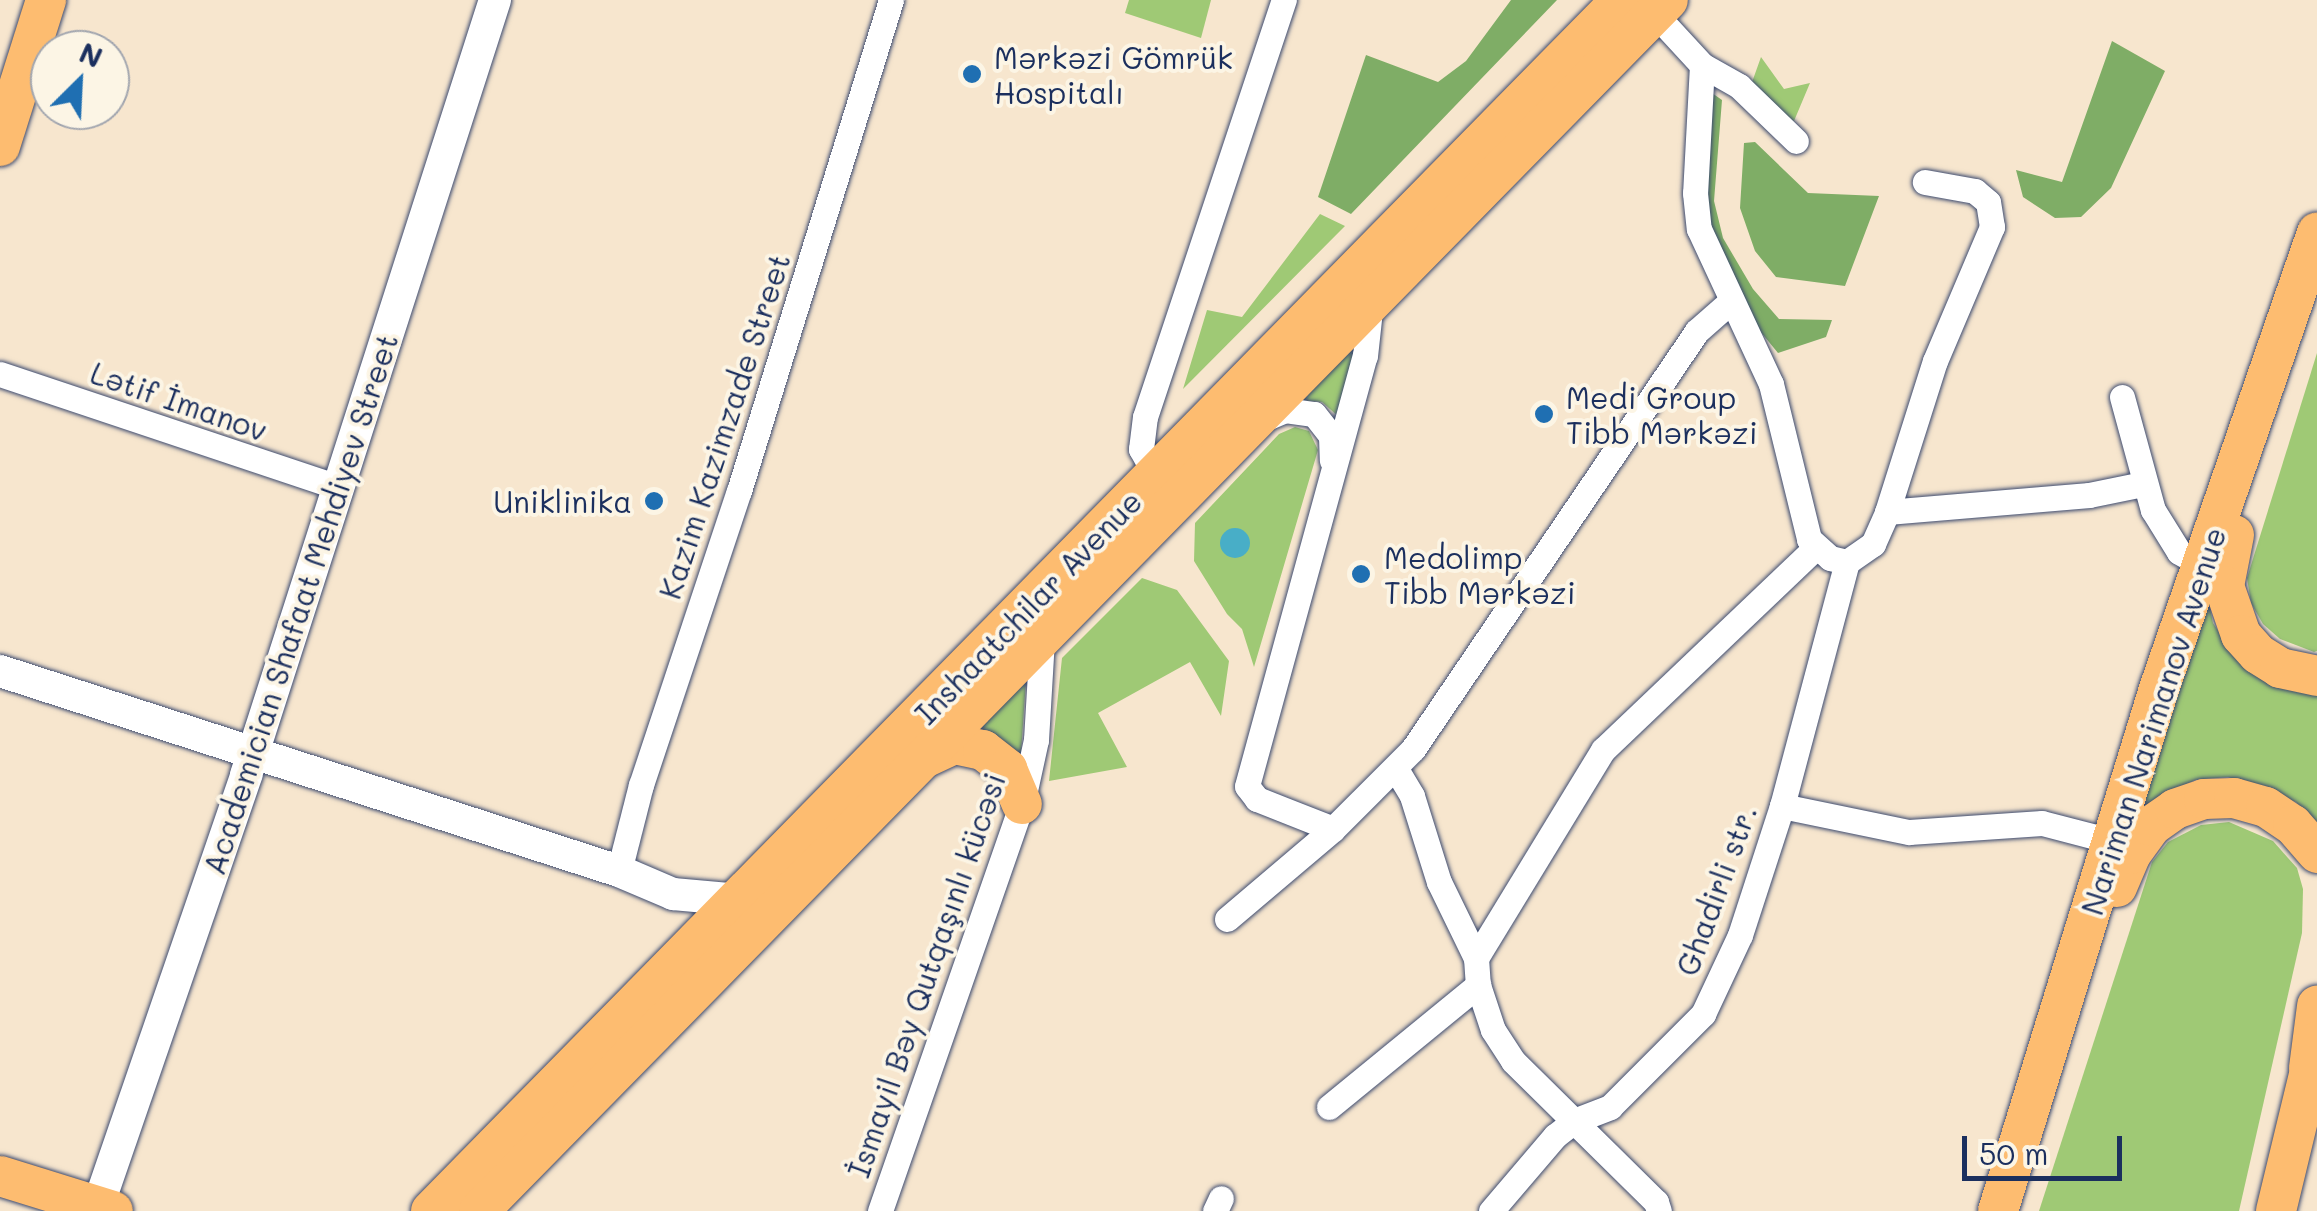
<!DOCTYPE html>
<meta charset="utf-8">
<style>
body{margin:0}
#map{position:relative;width:2317px;height:1211px;overflow:hidden;background:#f7e6ce;font-family:Mali,sans-serif}
div>[style]{position:absolute}
.green>*{inset:0;background:#9fc975}
.forest>*{inset:0;background:#7fad66}
.water>*{inset:0;background:#48aec7}
.round{border-radius:50%}
.roads{filter:drop-shadow(0 0 2px #3c4a6f) drop-shadow(0 0 2px #3c4a6f)}
.minor>*{height:25px;margin:-12.5px;padding:0 12.5px;transform-origin:12.5px;border-radius:12.5px;background:#fff}
.tertiary>*{height:32px;margin:-16px;padding:0 16px;transform-origin:16px;border-radius:16px;background:#fff}
.primary>*{height:40px;margin:-20px;padding:0 20px;transform-origin:20px;border-radius:20px;background:#fdbc70}
.dots>*{width:28px;height:28px;translate:-50% -50%;box-sizing:border-box;border:5px solid #fcf5e5;border-radius:50%}
span{translate:-50% -50%;white-space:nowrap;text-align:center;line-height:1.15;-webkit-text-stroke:8px #fcf5e5;paint-order:stroke}
.poi-label{font-size:30px;color:#1b2f5e}
.left{translate:0 -50%;text-align:left}
.right{translate:-100% -50%;text-align:right}
.street-label{font-size:30px;color:#1b2f5e}
.north{position:absolute;left:30px;top:30px;width:100px;height:100px;box-sizing:border-box;background:#fcf5e5;border:2px solid #a2a6af;border-radius:50%;rotate:24deg;font-size:28px;font-weight:700;line-height:40px;text-align:center;color:#1b2f5e}
.north::after{content:'';display:block;margin:auto;width:35px;height:45px;background:#1f6fb2;clip-path:polygon(50% 0,100% 100%,50% 72%,0 100%)}
.scale{position:absolute;left:1962px;top:1136px;width:160px;height:45px;box-sizing:border-box;border:5px solid #1b2f5e;border-top:0;padding-left:12px;font-size:30px;line-height:35px;white-space:nowrap;color:#1b2f5e;-webkit-text-stroke:8px #fcf5e5;paint-order:stroke}
</style>
<div id="map">
<div class="green">
<div style="clip-path:polygon(1129px 0,1211px 0,1201px 38px,1125px 13px)"></div>
<div style="clip-path:polygon(1761px 57px,1784px 89px,1810px 83px,1794px 121px,1772px 110px,1751px 85px)"></div>
<div style="clip-path:polygon(1320px 214px,1345px 226px,1183px 389px,1207px 310px,1242px 317px)"></div>
<div style="clip-path:polygon(1355px 339px,1360px 345px,1339px 417px,1322px 402px,1298px 400px)"></div>
<div style="clip-path:polygon(2317px 353px,2317px 651px,2314px 652px,2280px 639px,2263px 624px,2251px 603px,2247px 578px)"></div>
<div style="clip-path:polygon(1295px 427px,1309px 431px,1318px 450px,1254px 667px,1242px 629px,1227px 614px,1194px 561px,1195px 523px,1279px 434px)"></div>
<div style="clip-path:polygon(1142px 578px,1177px 590px,1229px 661px,1221px 716px,1190px 662px,1098px 713px,1127px 767px,1049px 781px,1062px 658px)"></div>
<div style="clip-path:polygon(2206px 589px,2213px 623px,2238px 661px,2317px 691px,2317px 826px,2296px 802px,2228px 777px,2195px 780px,2159px 797px,2127px 830px)"></div>
<div style="clip-path:polygon(1026px 680px,1020px 768px,970px 731px)"></div>
<div style="clip-path:polygon(2229px 822px,2273px 841px,2297px 868px,2303px 889px,2302px 933px,2239px 1211px,2039px 1211px,2152px 862px,2168px 842px,2201px 825px)"></div>
</div>
<div class="forest">
<div style="clip-path:polygon(1511px 0,1557px 0,1351px 214px,1318px 197px,1366px 55px,1438px 82px,1466px 61px)"></div>
<div style="clip-path:polygon(2112px 41px,2165px 71px,2111px 188px,2081px 217px,2055px 218px,2023px 197px,2016px 170px,2062px 182px)"></div>
<div style="clip-path:polygon(1709px 91px,1722px 100px,1714px 201px,1723px 238px,1753px 289px,1779px 319px,1832px 320px,1826px 337px,1778px 353px,1760px 331px,1704px 218px)"></div>
<div style="clip-path:polygon(1755px 142px,1808px 193px,1879px 196px,1845px 286px,1776px 277px,1755px 251px,1740px 208px,1744px 143px)"></div>
</div>
<div class="water">
<div class="round" style="left:1220px;top:528px;width:30px;height:30px"></div>
</div>
<div class="roads">
<div class="minor">
<div style="left:1655px;top:14px;width:69px;rotate:47.3deg"></div>
<div style="left:1702px;top:65px;width:43px;rotate:29.6deg"></div>
<div style="left:1739px;top:86px;width:79px;rotate:44deg"></div>
<div style="left:1702px;top:65px;width:128px;rotate:93.1deg"></div>
<div style="left:1695px;top:193px;width:36px;rotate:84deg"></div>
<div style="left:1699px;top:229px;width:171px;rotate:65.1deg"></div>
<div style="left:1771px;top:384px;width:160px;rotate:76.2deg"></div>
<div style="left:1809px;top:539px;width:28px;rotate:42deg"></div>
<div style="left:1830px;top:558px;width:17px;rotate:13deg"></div>
<div style="left:1847px;top:562px;width:32px;rotate:-35deg"></div>
<div style="left:1873px;top:544px;width:35px;rotate:-66deg"></div>
<div style="left:1887px;top:512px;width:158px;rotate:-72.4deg"></div>
<div style="left:1935px;top:361px;width:146px;rotate:-67deg"></div>
<div style="left:1992px;top:227px;width:25px;rotate:-99deg"></div>
<div style="left:1988px;top:202px;width:17px;rotate:-140deg"></div>
<div style="left:1975px;top:191px;width:51px;rotate:-169.8deg"></div>
<div style="left:0;top:374px;width:356px;rotate:18.5deg"></div>
<div style="left:2122px;top:397px;width:117px;rotate:74.7deg"></div>
<div style="left:2153px;top:510px;width:49px;rotate:58.2deg"></div>
<div style="left:2179px;top:552px;width:26px;rotate:29deg"></div>
<div style="left:1264px;top:419px;width:23px;rotate:-23deg"></div>
<div style="left:1285px;top:410px;width:29px;rotate:8deg"></div>
<div style="left:1314px;top:414px;width:28px;rotate:52deg"></div>
<div style="left:1331px;top:436px;width:24px;rotate:88deg"></div>
<div style="left:1156px;top:476px;width:31px;rotate:-119deg"></div>
<div style="left:1141px;top:449px;width:32px;rotate:-83deg"></div>
<div style="left:1145px;top:417px;width:440px;rotate:-71.6deg"></div>
<div style="left:1887px;top:512px;width:203px;rotate:-4.8deg"></div>
<div style="left:2089px;top:495px;width:55px;rotate:-11.5deg"></div>
<div style="left:1396px;top:769px;width:31px;rotate:59deg"></div>
<div style="left:1412px;top:796px;width:90px;rotate:72.6deg"></div>
<div style="left:1439px;top:882px;width:85px;rotate:64deg"></div>
<div style="left:1476px;top:958px;width:27px;rotate:86deg"></div>
<div style="left:1478px;top:985px;width:47px;rotate:71.6deg"></div>
<div style="left:1493px;top:1030px;width:37px;rotate:57deg"></div>
<div style="left:1513px;top:1061px;width:201px;rotate:44.6deg"></div>
<div style="left:1656px;top:1202px;width:9px;rotate:72deg"></div>
<div style="left:1782px;top:806px;width:130px;rotate:11.6deg"></div>
<div style="left:1909px;top:832px;width:133px;rotate:-3.9deg"></div>
<div style="left:2042px;top:823px;width:71px;rotate:14.6deg"></div>
<div style="left:1333px;top:829px;width:82px;rotate:-158.5deg"></div>
<div style="left:1257px;top:799px;width:16px;rotate:-128deg"></div>
<div style="left:1247px;top:786px;width:446px;rotate:-74.7deg"></div>
<div style="left:1365px;top:356px;width:55px;rotate:-83.8deg"></div>
<div style="left:619px;top:871px;width:89px;rotate:-75.7deg"></div>
<div style="left:641px;top:785px;width:310px;rotate:-71.6deg"></div>
<div style="left:739px;top:491px;width:514px;rotate:-72.8deg"></div>
<div style="left:1227px;top:919px;width:139px;rotate:-40.3deg"></div>
<div style="left:1333px;top:829px;width:113px;rotate:-45deg"></div>
<div style="left:1413px;top:749px;width:505px;rotate:-55.81deg"></div>
<div style="left:1697px;top:331px;width:44px;rotate:-41.3deg"></div>
<div style="left:1476px;top:958px;width:244px;rotate:-58.6deg"></div>
<div style="left:1603px;top:750px;width:293px;rotate:-43.6deg"></div>
<div style="left:1329px;top:1107px;width:193px;rotate:-39.3deg"></div>
<div style="left:880px;top:1211px;width:431px;rotate:-70.8deg"></div>
<div style="left:1022px;top:804px;width:66px;rotate:-77.7deg"></div>
<div style="left:1036px;top:740px;width:101px;rotate:-86.6deg"></div>
<div style="left:1215px;top:1211px;width:14px;rotate:-65deg"></div>
<div style="left:1491px;top:1211px;width:99px;rotate:-49.5deg"></div>
<div style="left:1555px;top:1136px;width:24px;rotate:-38deg"></div>
<div style="left:1574px;top:1121px;width:39px;rotate:-21deg"></div>
<div style="left:1610px;top:1107px;width:132px;rotate:-45deg"></div>
<div style="left:1703px;top:1014px;width:87px;rotate:-64.9deg"></div>
<div style="left:1740px;top:935px;width:136px;rotate:-72deg"></div>
<div style="left:1782px;top:806px;width:253px;rotate:-75.1deg"></div>
</div>
<div class="tertiary">
<div style="left:0;top:671px;width:651px;rotate:17.91deg"></div>
<div style="left:619px;top:871px;width:59px;rotate:23.1deg"></div>
<div style="left:673px;top:894px;width:67px;rotate:5.1deg"></div>
<div style="left:98px;top:1206px;width:456px;rotate:-71deg"></div>
<div style="left:246px;top:775px;width:814px;rotate:-72.19deg"></div>
</div>
<div class="primary">
<div style="left:0;top:146px;width:153px;rotate:-72.5deg"></div>
<div style="left:2234px;top:535px;width:52px;rotate:101.1deg"></div>
<div style="left:2224px;top:586px;width:52px;rotate:70.9deg"></div>
<div style="left:2241px;top:635px;width:25px;rotate:48deg"></div>
<div style="left:2258px;top:654px;width:26px;rotate:32deg"></div>
<div style="left:2280px;top:668px;width:38px;rotate:12deg"></div>
<div style="left:924px;top:758px;width:33px;rotate:-25deg"></div>
<div style="left:954px;top:744px;width:30px;rotate:12deg"></div>
<div style="left:983px;top:750px;width:31px;rotate:38deg"></div>
<div style="left:1007px;top:769px;width:38px;rotate:67deg"></div>
<div style="left:2117px;top:887px;width:36px;rotate:-67deg"></div>
<div style="left:2131px;top:854px;width:34px;rotate:-54deg"></div>
<div style="left:2151px;top:826px;width:29px;rotate:-35deg"></div>
<div style="left:2175px;top:809px;width:31px;rotate:-19deg"></div>
<div style="left:2204px;top:799px;width:30px;rotate:-2deg"></div>
<div style="left:2234px;top:798px;width:33px;rotate:16deg"></div>
<div style="left:2266px;top:807px;width:32px;rotate:34deg"></div>
<div style="left:2293px;top:825px;width:37px;rotate:49deg"></div>
<div style="left:2309px;top:1068px;width:63px;rotate:-82.6deg"></div>
<div style="left:0;top:1176px;width:118px;rotate:17.2deg"></div>
<div style="left:431px;top:1211px;width:1698px;rotate:-45.5deg"></div>
<div style="left:479px;top:1211px;width:1697px;rotate:-45.53deg"></div>
<div style="left:1998px;top:1211px;width:546px;rotate:-72.86deg"></div>
<div style="left:2159px;top:689px;width:483px;rotate:-70.9deg"></div>
<div style="left:2276px;top:1211px;width:174px;rotate:-76.4deg"></div>
</div>
</div>
<div class="dots">
<div style="left:972px;top:74px;background:#1f6fb2"></div>
<div style="left:1544px;top:414px;background:#1f6fb2"></div>
<div style="left:654px;top:501px;background:#1f6fb2"></div>
<div style="left:1361px;top:574px;background:#1f6fb2"></div>
</div>
<div class="poi-label">
<span class="left" style="left:994px;top:74px">Mərkəzi Gömrük<br>Hospitalı</span>
<span class="left" style="left:1566px;top:414px">Medi Group<br>Tibb Mərkəzi</span>
<span class="right" style="left:632px;top:501px">Uniklinika</span>
<span class="left" style="left:1384px;top:574px">Medolimp<br>Tibb Mərkəzi</span>
</div>
<div class="street-label">
<span style="left:179px;top:401px;rotate:19deg">Lətif İmanov</span>
<span style="left:724px;top:426px;rotate:-72deg">Kazim Kazimzade Street</span>
<span style="left:300px;top:604px;rotate:-72deg">Academician Shafaat Mehdiyev Street</span>
<span style="left:1028px;top:607px;rotate:-46deg">Inshaatchilar Avenue</span>
<span style="left:2153px;top:721px;rotate:-72deg">Nariman Narimanov Avenue</span>
<span style="left:1716px;top:890px;rotate:-70deg">Ghadirli str.</span>
<span style="left:926px;top:975px;rotate:-71deg">İsmayil Bəy Qutqaşınlı kücəsi</span>
</div>
<div class="north">N</div>
<div class="scale">50 m</div>
</div>
